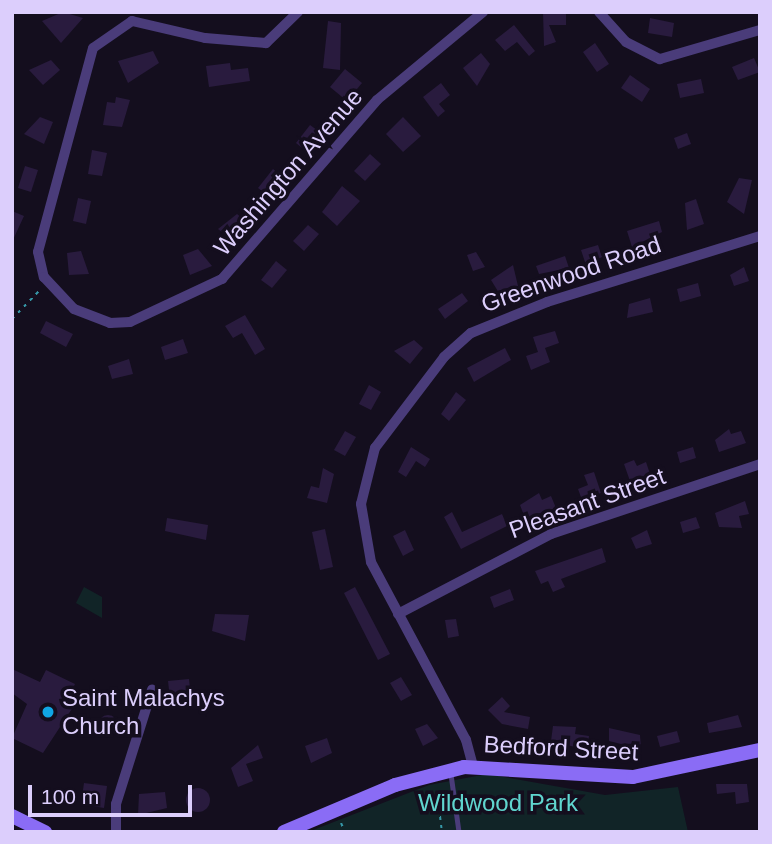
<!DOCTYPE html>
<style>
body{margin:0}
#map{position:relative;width:772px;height:844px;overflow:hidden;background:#140e1e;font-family:Helvetica,sans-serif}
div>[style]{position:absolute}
.green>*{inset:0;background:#112427}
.building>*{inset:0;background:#291b3e}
.round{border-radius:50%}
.path>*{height:2px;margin-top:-1px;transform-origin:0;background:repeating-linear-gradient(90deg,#3698a8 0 3.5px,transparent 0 8.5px)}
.lane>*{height:4.5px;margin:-2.25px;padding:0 2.25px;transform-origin:2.25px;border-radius:2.25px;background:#4a3c7a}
.street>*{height:10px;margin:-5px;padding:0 5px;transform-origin:5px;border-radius:5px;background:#4a3c7a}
.secondary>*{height:14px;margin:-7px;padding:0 7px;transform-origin:7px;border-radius:7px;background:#8a6cf5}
.dots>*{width:19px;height:19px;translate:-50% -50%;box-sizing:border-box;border:4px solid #140e1e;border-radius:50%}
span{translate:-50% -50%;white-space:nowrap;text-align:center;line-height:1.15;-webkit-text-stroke:7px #140e1e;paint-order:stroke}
.street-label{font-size:24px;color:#dccefc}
.poi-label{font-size:24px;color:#dccefc}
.left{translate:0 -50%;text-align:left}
.park-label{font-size:24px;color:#60d5cf}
.frame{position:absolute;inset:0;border:14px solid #dccefc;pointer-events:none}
.scale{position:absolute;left:28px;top:785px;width:164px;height:32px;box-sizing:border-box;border:4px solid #dccefc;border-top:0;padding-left:9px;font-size:21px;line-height:24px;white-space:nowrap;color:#dccefc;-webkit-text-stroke:5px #140e1e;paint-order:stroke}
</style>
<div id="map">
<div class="green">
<div style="clip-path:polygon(84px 587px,102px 597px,102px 618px,76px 603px)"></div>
<div style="clip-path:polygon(487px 774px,605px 795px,678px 787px,688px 832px,308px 832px,429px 785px)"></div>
</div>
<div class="building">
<div style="clip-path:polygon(63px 12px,83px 18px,61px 43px,42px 21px)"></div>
<div style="clip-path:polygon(543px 12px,566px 12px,566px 25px,549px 25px,556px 42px,544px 46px)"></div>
<div style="clip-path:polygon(650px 18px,674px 23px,672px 37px,648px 33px)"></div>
<div style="clip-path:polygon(328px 21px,341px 23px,340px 70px,323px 68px)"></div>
<div style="clip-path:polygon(514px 25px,535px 51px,529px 56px,517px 42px,505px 51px,495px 40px)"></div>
<div style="clip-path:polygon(595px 43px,609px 64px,597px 72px,583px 52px)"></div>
<div style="clip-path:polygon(153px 51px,159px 63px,128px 83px,118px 61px)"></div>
<div style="clip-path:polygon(481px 53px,490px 64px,477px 86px,463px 68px)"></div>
<div style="clip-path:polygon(754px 58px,760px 72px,738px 80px,732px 67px)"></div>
<div style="clip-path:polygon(51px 60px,60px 70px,43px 85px,29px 70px)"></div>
<div style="clip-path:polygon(230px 63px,231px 70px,248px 68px,250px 81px,209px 87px,206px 66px)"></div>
<div style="clip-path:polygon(345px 69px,362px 83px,347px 101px,330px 87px)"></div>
<div style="clip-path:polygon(630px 75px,650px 89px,642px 102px,621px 88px)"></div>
<div style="clip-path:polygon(701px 79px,704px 93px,680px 98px,677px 84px)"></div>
<div style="clip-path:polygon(441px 83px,450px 95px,439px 104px,445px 111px,438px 117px,423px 97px)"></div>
<div style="clip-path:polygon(116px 97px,130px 100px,122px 127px,103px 125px,107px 102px,115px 103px)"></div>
<div style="clip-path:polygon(40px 117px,53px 122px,44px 144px,24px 134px)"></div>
<div style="clip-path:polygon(403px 117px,421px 136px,403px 152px,386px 134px)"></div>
<div style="clip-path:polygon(310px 125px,321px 133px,307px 152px,296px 143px)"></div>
<div style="clip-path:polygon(687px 133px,691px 144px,678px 149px,674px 138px)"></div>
<div style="clip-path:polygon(92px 150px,107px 153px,102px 176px,88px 174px)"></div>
<div style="clip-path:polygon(370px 154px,381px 164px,365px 181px,354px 171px)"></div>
<div style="clip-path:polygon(25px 166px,38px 170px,31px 192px,18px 188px)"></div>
<div style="clip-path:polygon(273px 169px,285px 179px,270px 197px,258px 188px)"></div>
<div style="clip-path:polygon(739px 178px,752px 180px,744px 214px,727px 202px)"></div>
<div style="clip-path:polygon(342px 186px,360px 201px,337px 226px,322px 212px)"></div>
<div style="clip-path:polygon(78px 198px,91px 201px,86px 224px,73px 221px)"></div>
<div style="clip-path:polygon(696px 199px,704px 224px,687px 230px,685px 203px)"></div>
<div style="clip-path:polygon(12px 211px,24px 216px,12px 242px)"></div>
<div style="clip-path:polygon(237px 214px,248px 223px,233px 241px,218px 229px)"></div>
<div style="clip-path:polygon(659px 221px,662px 232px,632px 247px,627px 231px)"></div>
<div style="clip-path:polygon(308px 225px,319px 234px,304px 251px,293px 241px)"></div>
<div style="clip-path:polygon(598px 245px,602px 257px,586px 265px,581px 250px)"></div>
<div style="clip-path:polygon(198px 249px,212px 266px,190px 275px,183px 255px)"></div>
<div style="clip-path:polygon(81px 251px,89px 274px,69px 275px,67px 253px)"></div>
<div style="clip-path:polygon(476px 252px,485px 267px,473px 271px,467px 255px)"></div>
<div style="clip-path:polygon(565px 256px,569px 268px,539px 274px,536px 266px)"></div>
<div style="clip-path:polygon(276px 261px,287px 270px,272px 288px,261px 280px)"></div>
<div style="clip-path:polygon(513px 265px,518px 286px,499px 293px,491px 280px)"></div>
<div style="clip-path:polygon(744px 267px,749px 281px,734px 286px,730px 275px)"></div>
<div style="clip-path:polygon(698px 283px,701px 296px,680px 302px,677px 289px)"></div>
<div style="clip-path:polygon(462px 293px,468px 301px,445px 319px,438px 309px)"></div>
<div style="clip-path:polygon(650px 298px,653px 312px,627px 318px,629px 304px)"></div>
<div style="clip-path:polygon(245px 315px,265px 349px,255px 355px,242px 333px,233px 338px,225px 326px)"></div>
<div style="clip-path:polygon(46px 321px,73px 334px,66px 347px,40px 333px)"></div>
<div style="clip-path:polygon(555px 331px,559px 343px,545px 348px,550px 362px,531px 370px,526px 356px,538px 352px,533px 337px)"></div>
<div style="clip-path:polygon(183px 339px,188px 353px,165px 360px,161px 347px)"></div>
<div style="clip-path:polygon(414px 340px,423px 348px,410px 364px,394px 351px)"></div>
<div style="clip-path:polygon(505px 348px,511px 360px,474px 382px,467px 368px)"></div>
<div style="clip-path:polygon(129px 359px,133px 374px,112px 379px,108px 366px)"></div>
<div style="clip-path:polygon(369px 385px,381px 392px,371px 410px,359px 404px)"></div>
<div style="clip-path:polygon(456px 392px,466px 400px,449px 421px,441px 414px)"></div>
<div style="clip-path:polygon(729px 429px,731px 434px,741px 431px,746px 443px,719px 452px,715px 440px)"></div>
<div style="clip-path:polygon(345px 431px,356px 437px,345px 456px,334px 450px)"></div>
<div style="clip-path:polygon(411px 447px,430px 459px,425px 467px,416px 461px,406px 477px,398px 472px)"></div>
<div style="clip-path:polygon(693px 447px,696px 458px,680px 463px,677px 452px)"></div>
<div style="clip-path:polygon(634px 460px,637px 466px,646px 462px,650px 474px,630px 481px,624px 464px)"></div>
<div style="clip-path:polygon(323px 468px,334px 474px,327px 503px,307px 498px,311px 486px,319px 488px)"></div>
<div style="clip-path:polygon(594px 472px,601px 493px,582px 500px,578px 489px,588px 485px,584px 475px)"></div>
<div style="clip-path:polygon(539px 493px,542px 500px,551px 496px,556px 508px,525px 518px,520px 505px)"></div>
<div style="clip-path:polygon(745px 501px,749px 514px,739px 516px,742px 528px,719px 527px,715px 513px)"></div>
<div style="clip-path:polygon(452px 512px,462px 532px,502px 514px,507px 526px,461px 549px,444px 517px)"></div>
<div style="clip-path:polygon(696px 517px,700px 528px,683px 533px,680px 522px)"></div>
<div style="clip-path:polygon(167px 518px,208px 525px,206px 540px,165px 531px)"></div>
<div style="clip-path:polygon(325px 529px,333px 567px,320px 570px,312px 532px)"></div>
<div style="clip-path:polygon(405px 530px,414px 550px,403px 556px,393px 536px)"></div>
<div style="clip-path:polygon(647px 530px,652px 544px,636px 549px,631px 538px)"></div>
<div style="clip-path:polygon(602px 548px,606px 562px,561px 579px,565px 587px,553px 592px,548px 581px,541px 584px,535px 571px)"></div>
<div style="clip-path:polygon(355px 587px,390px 654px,378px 660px,344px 593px)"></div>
<div style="clip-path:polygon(510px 589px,514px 600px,494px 608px,490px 597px)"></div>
<div style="clip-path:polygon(215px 614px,249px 615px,245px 641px,212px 631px)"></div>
<div style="clip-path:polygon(456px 619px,459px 636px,448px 638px,445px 620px)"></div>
<div style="clip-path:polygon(12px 669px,40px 682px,46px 670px,75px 684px,69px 697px,77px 701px,43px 753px,12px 738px,27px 704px,12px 693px)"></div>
<div style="clip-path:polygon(401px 677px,412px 695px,401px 701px,390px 683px)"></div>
<div style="clip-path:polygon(189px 679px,191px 698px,170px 699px,168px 681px)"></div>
<div style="clip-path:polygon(502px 697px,510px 706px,504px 712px,530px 717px,528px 729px,502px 724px,488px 710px)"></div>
<div style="clip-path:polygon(738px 715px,742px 727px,709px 733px,707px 723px)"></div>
<div class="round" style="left:98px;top:715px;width:20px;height:20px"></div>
<div style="clip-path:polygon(427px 724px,438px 738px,423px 746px,415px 729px)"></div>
<div style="clip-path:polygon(553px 726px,576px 727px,575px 734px,589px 736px,587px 750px,551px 741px)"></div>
<div style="clip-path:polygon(609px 728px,640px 735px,641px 749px,609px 741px)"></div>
<div style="clip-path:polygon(677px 731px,680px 742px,660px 747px,657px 736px)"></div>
<div style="clip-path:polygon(327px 738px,332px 753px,311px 763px,305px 746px)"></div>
<div style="clip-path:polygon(258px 745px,263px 758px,246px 764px,253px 781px,238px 787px,231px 768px)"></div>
<div style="clip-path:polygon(84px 783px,107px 786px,104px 808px,81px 804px)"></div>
<div style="clip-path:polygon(716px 784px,747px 784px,749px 802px,736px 804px,735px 792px,717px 794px)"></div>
<div class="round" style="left:186px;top:788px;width:24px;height:24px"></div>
<div style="clip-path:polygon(165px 792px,167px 808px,138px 815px,139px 794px)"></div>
</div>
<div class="path">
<div style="left:12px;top:319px;width:42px;rotate:-46deg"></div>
<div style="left:439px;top:808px;width:24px;rotate:83deg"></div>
<div style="left:341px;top:823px;width:10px;rotate:66deg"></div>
</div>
<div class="lane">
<div style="left:451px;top:774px;width:59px;rotate:82.1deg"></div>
</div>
<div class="street">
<div style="left:298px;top:12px;width:45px;rotate:135.9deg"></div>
<div style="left:266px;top:43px;width:61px;rotate:-175.3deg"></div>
<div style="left:205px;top:38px;width:75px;rotate:-166.9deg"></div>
<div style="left:132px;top:21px;width:47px;rotate:145.3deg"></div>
<div style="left:93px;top:48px;width:211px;rotate:105.1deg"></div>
<div style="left:38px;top:252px;width:26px;rotate:77deg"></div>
<div style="left:44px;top:277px;width:44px;rotate:46.8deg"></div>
<div style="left:74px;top:309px;width:39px;rotate:21deg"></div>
<div style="left:110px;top:323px;width:20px;rotate:-3deg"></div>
<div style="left:130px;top:322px;width:102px;rotate:-25.1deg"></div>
<div style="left:222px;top:279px;width:237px;rotate:-49.1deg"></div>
<div style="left:377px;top:100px;width:138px;rotate:-39.7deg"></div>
<div style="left:599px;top:12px;width:40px;rotate:48deg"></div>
<div style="left:626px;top:42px;width:38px;rotate:27deg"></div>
<div style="left:660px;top:59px;width:104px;rotate:-16.2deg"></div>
<div style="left:398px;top:614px;width:173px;rotate:-27.6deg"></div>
<div style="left:551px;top:534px;width:220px;rotate:-18.5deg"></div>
<div style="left:473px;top:766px;width:27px;rotate:-105deg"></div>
<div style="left:466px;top:740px;width:202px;rotate:-118.1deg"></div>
<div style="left:371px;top:562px;width:59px;rotate:-99.8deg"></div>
<div style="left:361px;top:504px;width:58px;rotate:-76deg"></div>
<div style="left:375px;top:448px;width:114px;rotate:-52.8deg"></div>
<div style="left:444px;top:357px;width:36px;rotate:-42deg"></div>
<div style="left:471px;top:333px;width:82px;rotate:-22.2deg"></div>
<div style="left:547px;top:302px;width:223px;rotate:-17.2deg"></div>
<div style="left:116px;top:832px;width:28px;rotate:-90deg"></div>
<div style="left:116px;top:804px;width:120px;rotate:-72.5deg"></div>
</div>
<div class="secondary">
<div style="left:12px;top:816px;width:37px;rotate:26deg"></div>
<div style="left:284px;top:832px;width:121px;rotate:-22.9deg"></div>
<div style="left:395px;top:785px;width:71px;rotate:-14.6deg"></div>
<div style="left:464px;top:767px;width:169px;rotate:3.4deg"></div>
<div style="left:633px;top:777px;width:130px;rotate:-12deg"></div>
</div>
<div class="dots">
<div style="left:48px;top:712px;background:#10a6e5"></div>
</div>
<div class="street-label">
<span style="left:288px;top:172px;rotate:-49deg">Washington Avenue</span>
<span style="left:571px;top:274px;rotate:-19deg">Greenwood Road</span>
<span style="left:587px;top:503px;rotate:-20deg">Pleasant Street</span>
<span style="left:561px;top:748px;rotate:3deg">Bedford Street</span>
</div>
<div class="poi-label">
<span class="left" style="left:62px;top:712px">Saint Malachys<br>Church</span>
</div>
<div class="park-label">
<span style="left:498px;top:803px">Wildwood Park</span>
</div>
<div class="frame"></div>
<div class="scale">100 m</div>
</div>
